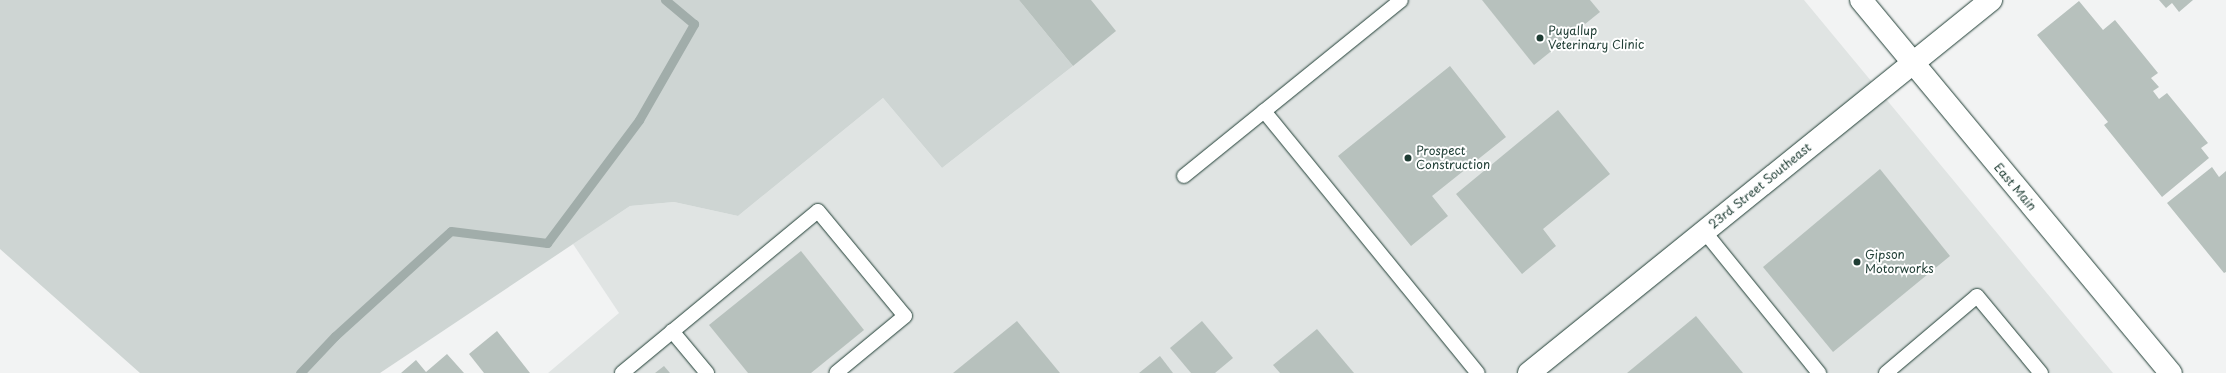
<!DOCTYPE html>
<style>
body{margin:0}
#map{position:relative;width:2226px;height:373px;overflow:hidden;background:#f2f3f3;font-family:"Playpen Sans",sans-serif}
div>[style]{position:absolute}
.built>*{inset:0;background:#e0e4e3}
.green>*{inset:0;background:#ced5d3}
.stream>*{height:9px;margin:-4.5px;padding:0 4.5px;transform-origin:4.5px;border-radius:4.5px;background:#a1adaa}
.building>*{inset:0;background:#b7c1bd}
.roads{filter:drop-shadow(0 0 1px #1f3d34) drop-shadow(0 0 1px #1f3d34)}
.lane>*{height:14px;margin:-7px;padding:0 7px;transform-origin:7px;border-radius:7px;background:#fff}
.street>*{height:22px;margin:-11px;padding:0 11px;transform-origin:11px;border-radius:11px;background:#fff}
.secondary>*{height:22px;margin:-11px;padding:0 11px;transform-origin:11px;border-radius:11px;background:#fff}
.dots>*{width:11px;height:11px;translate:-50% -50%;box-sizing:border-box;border:2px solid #fff;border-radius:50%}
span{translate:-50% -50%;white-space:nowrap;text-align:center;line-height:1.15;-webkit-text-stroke:4px #fff;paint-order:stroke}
.poi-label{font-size:12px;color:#1f3d34}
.left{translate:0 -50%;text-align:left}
.street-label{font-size:12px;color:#1f3d34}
</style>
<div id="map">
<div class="built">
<div style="clip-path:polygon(1019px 0,1804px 0,2113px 373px,548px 373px,619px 313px,573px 244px,630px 206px,674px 202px,738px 216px,883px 98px,942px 168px,1073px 66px)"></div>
</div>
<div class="green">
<div style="clip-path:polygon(0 0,1019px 0,1073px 66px,942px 168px,883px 98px,738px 216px,674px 202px,630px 206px,380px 373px,140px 373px,0 249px)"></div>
</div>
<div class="stream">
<div style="left:300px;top:373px;width:51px;rotate:-46.6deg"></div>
<div style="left:335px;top:336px;width:156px;rotate:-42.2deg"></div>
<div style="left:451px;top:231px;width:97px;rotate:7.1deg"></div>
<div style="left:547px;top:243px;width:154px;rotate:-53.2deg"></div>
<div style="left:639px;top:120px;width:111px;rotate:-60.2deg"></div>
<div style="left:694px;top:24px;width:38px;rotate:-140deg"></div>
</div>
<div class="building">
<div style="clip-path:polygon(1019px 0,1091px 0,1116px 31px,1073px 66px)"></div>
<div style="clip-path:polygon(1482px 0,1590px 0,1600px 12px,1534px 65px)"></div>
<div style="clip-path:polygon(2159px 0,2193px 0,2179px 12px,2172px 3px,2166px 8px)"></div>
<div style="clip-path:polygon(2079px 1px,2103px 30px,2115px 20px,2158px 73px,2151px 78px,2159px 87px,2153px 91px,2159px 99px,2167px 93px,2208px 143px,2201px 148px,2209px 158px,2162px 197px,2104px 125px,2108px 122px,2037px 35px)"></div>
<div style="clip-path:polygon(1450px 66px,1506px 137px,1432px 196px,1448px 216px,1411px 246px,1338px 156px)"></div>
<div style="clip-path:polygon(1558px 110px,1610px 174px,1543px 229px,1556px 246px,1522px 274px,1456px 194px)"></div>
<div style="clip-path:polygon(2212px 167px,2219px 177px,2226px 171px,2226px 272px,2224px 273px,2167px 203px)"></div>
<div style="clip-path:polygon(1880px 169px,1950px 256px,1833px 352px,1763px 267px)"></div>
<div style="clip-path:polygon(801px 251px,864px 330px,811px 373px,748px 373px,709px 325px)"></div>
<div style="clip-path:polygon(1696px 316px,1743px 373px,1627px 373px)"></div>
<div style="clip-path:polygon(1017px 321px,1060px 373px,953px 373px)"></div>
<div style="clip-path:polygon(1202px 321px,1233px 358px,1215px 373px,1191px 373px,1170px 348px)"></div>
<div style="clip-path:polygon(1317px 329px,1354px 373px,1280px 373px,1273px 365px)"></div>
<div style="clip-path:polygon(497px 331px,530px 373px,484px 373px,469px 354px)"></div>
<div style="clip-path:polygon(447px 354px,464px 373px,401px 373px,416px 360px,426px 372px)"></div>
<div style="clip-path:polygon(1160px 356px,1173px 373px,1139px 373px)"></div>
<div style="clip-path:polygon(664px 366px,670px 373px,655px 373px)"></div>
</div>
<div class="roads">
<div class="lane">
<div style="left:1264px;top:111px;width:338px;rotate:50.8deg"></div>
<div style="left:1184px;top:176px;width:279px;rotate:-39deg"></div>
<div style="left:1704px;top:231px;width:183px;rotate:51deg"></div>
<div style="left:672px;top:331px;width:55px;rotate:50.2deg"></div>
<div style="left:622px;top:373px;width:254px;rotate:-39.6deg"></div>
<div style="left:818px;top:211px;width:136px;rotate:50.4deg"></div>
<div style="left:905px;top:316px;width:89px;rotate:140.4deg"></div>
<div style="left:1886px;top:373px;width:119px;rotate:-40.2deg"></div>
<div style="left:1977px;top:296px;width:100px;rotate:50.3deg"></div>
</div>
<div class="street">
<div style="left:1529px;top:373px;width:594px;rotate:-38.92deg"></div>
</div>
<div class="secondary">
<div style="left:1861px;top:0;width:485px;rotate:50.3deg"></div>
</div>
</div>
<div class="dots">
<div style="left:1540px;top:38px;background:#1f3d34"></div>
<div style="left:1408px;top:158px;background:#1f3d34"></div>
<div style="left:1857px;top:262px;background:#1f3d34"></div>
</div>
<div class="poi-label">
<span class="left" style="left:1548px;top:38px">Puyallup<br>Veterinary Clinic</span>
<span class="left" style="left:1416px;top:158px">Prospect<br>Construction</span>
<span class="left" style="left:1865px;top:262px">Gipson<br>Motorworks</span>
</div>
<div class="street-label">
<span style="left:1760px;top:186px;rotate:-39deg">23rd Street Southeast</span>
<span style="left:2015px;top:187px;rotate:50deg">East Main</span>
</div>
</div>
